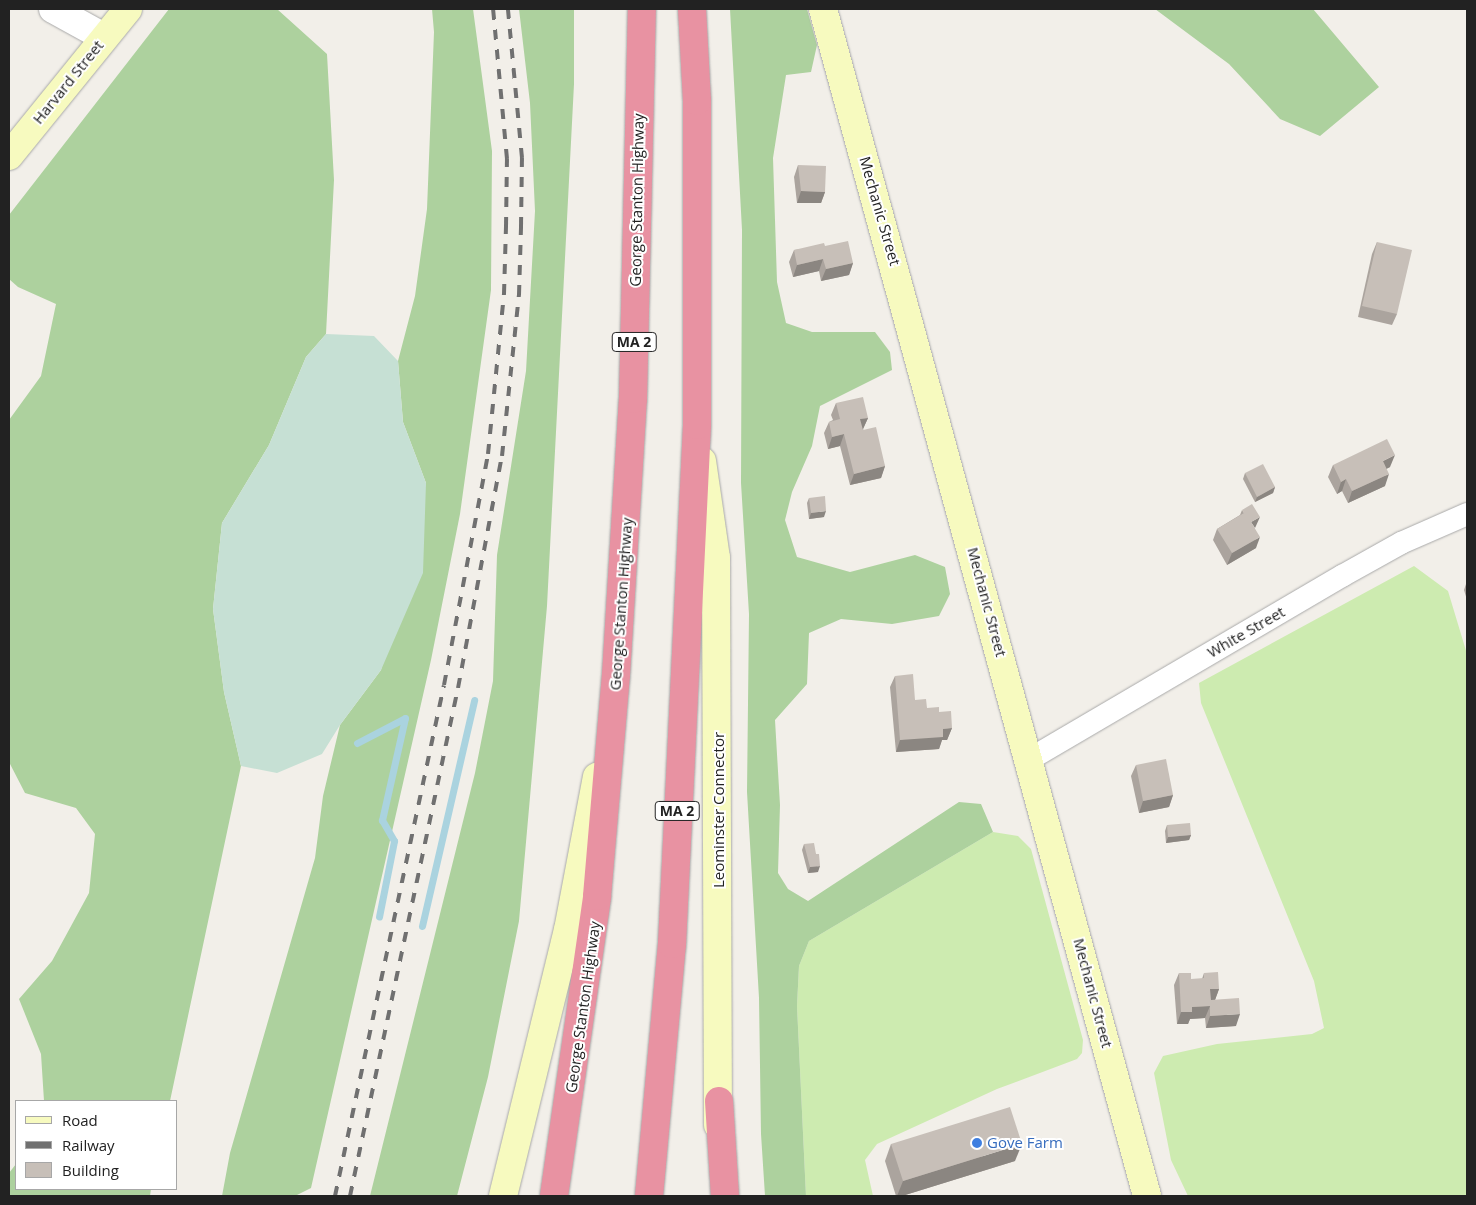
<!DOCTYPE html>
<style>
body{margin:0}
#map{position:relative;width:1476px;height:1205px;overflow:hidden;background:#f2efe9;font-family:"Open Sans",sans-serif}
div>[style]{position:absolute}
.grass>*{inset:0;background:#cdebb0}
.forest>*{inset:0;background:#add19e}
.wetland>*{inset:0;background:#c6e0d4}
.stream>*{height:7px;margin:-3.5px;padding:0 3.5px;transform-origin:3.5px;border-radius:3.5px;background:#aad3df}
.roads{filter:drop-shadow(0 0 1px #a9a9a9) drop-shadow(0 0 1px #a9a9a9)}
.minor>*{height:22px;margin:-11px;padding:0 11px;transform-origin:11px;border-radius:11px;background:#fff}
.tertiary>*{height:28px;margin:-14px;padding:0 14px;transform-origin:14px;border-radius:14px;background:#fff}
.secondary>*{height:28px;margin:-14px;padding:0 14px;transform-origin:14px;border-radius:14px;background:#f7fabf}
.motorway>*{height:28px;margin:-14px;padding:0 14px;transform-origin:14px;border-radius:14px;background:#e892a2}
.rail>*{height:4px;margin-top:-2px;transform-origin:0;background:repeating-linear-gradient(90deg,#707070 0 10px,transparent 0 20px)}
.wall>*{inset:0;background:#aba49e}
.shaded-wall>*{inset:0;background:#8b8681}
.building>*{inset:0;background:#c7bfb8}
.dots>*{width:14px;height:14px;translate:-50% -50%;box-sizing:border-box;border:2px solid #fff;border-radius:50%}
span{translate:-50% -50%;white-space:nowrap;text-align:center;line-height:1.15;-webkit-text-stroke:4px #fff;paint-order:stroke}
.shield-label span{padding:1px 4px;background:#fff;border:1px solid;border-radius:4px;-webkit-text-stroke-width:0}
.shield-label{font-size:14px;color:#222;font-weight:700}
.street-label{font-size:15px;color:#222}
.shop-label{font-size:15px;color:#366cbe}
.left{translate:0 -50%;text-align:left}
.frame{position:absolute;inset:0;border:10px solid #222;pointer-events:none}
.legend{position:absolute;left:15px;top:1100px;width:162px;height:90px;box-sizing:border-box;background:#fff;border:1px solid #a7a7a7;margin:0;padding:6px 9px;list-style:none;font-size:15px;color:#222}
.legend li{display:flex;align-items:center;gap:10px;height:25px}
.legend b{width:25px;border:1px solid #a7a7a7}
</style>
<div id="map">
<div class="grass">
<div style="clip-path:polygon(1414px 566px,1448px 591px,1467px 654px,1467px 1196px,1188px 1196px,1171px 1160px,1154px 1073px,1163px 1056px,1217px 1044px,1312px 1034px,1324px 1028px,1314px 981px,1201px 703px,1199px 683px)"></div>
<div style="clip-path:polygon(993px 832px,1018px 836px,1031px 849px,1083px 1040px,1082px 1053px,1077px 1059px,997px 1089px,877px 1144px,865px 1160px,873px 1196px,806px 1196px,797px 1006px,799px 966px,809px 941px)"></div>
</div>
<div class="forest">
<div style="clip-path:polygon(169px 9px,277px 9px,327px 54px,334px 180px,326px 334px,306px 357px,269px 445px,222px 523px,213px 609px,224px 692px,241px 766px,170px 1101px,44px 1101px,41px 1054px,19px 999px,52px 961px,89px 893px,95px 834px,76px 808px,25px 793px,9px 762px,9px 420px,41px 376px,56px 304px,18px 287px,9px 279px,9px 215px)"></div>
<div style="clip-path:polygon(432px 9px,473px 9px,492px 151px,491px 290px,460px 514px,431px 660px,311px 1188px,295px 1196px,222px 1196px,230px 1153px,315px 858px,323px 796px,340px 725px,381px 670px,426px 483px,403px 422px,398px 361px,415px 296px,427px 209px,434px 32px)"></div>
<div style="clip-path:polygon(519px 9px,574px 9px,574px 84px,547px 606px,519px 921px,488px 1077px,457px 1196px,370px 1196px,475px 773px,493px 681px,497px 555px,526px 371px,535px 211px,530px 103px)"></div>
<div style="clip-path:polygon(730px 9px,807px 9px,817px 45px,811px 72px,786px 75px,773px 158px,777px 282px,786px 323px,812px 332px,875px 332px,890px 352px,892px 370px,820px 406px,812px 446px,792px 492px,785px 520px,797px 557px,850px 572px,915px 555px,945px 567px,950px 594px,939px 616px,892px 624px,841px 619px,809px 633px,807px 684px,775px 720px,780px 805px,778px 873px,788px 889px,808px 901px,959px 802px,981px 804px,993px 832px,809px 941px,799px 966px,797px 1006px,806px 1196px,765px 1196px,761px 1134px,759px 998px,747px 792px,749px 614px,741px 483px,742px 230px)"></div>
<div style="clip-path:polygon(1155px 9px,1313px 9px,1379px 87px,1320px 136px,1280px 119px,1229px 64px)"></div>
<div style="clip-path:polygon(16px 1164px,16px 1189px,151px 1189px,150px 1196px,9px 1196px,9px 1173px)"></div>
</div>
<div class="wetland">
<div style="clip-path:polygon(326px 334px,374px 336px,398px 361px,403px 422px,426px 483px,423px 573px,381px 670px,340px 725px,322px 754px,277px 773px,241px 766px,224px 692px,213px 609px,222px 523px,269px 445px,306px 357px)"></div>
</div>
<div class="stream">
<div style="left:357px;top:743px;width:54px;rotate:-27.5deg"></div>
<div style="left:405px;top:718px;width:105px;rotate:102.7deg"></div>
<div style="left:382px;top:820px;width:24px;rotate:60deg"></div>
<div style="left:394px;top:841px;width:77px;rotate:101.2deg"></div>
<div style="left:422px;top:926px;width:232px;rotate:-77deg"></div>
</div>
<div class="roads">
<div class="minor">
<div style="left:1030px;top:759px;width:362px;rotate:-30.4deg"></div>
<div style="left:1342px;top:576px;width:68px;rotate:-29.2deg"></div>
<div style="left:1401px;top:543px;width:72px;rotate:-23.7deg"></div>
</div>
<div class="tertiary">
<div style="left:53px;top:9px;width:58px;rotate:28.8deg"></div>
</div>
<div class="secondary">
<div style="left:823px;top:9px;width:1230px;rotate:74.73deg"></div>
<div style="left:9px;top:156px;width:189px;rotate:-51deg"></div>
<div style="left:702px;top:461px;width:98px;rotate:81.8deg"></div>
<div style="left:716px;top:558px;width:567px;rotate:89.8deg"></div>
<div style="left:503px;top:1196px;width:274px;rotate:-76.3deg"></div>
<div style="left:568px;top:930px;width:156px;rotate:-79.3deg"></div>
</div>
<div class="motorway">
<div style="left:719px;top:1101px;width:95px;rotate:86.4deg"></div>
<div style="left:554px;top:1196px;width:303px;rotate:-81.8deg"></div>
<div style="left:597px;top:896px;width:222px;rotate:-85.1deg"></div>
<div style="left:616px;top:675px;width:277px;rotate:-86.5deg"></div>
<div style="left:633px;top:399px;width:390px;rotate:-88.7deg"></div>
<div style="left:649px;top:1196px;width:253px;rotate:-84.8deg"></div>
<div style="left:672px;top:944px;width:520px;rotate:-87.24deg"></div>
<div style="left:697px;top:425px;width:324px;rotate:-90deg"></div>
<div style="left:697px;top:101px;width:92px;rotate:-93.1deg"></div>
</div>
</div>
<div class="rail">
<div style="left:335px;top:1196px;width:522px;rotate:-77.96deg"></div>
<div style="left:444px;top:685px;width:235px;rotate:-79.2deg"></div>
<div style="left:488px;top:454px;width:161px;rotate:-84.3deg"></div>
<div style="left:504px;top:294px;width:67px;rotate:-88.3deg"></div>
<div style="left:506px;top:227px;width:68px;rotate:-89.2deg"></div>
<div style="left:507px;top:159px;width:151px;rotate:-95.3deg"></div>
<div style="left:350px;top:1196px;width:519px;rotate:-78deg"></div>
<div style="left:458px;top:688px;width:236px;rotate:-79.3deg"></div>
<div style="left:502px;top:456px;width:162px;rotate:-84deg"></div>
<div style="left:519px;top:295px;width:68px;rotate:-88.3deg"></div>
<div style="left:521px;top:227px;width:69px;rotate:-89.2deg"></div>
<div style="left:522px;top:158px;width:150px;rotate:-95.4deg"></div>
</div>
<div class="wall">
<div style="clip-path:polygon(798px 165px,825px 192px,821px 203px,797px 203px,794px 177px)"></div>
<div style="clip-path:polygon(1377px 242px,1397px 314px,1392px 325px,1358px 317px,1372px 254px)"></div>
<div style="clip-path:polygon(825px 246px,853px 263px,849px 275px,821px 281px,819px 271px,793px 277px,789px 262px,794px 250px)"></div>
<div style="clip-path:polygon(836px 403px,868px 418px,863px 429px,885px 466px,881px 478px,850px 485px,840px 446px,828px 449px,824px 433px,829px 422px,833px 420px,831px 415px)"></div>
<div style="clip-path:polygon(1333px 465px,1390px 467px,1386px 469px,1385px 486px,1348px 503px,1342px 491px,1337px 494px,1328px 477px)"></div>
<div style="clip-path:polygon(1245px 473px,1275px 487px,1273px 493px,1255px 502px,1243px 479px)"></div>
<div style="clip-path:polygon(809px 498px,824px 517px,809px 519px,807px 503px)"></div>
<div style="clip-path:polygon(1242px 510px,1255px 529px,1256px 548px,1227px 565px,1213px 540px,1217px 529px,1240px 515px)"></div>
<div style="clip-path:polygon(1467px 581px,1467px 600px,1464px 590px)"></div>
<div style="clip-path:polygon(895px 676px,915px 700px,927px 708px,939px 712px,952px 728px,947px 740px,942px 740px,939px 749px,896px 752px,890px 687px)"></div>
<div style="clip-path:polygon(1136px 765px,1173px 795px,1169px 807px,1139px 813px,1131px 776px)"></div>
<div style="clip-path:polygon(1167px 825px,1191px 835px,1189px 840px,1166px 843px,1165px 831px)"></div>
<div style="clip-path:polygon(804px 844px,816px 854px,818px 872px,808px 873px,802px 850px)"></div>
<div style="clip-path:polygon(1179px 973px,1191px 979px,1202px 979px,1204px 973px,1219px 989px,1215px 1000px,1236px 1026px,1206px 1028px,1205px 1018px,1190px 1019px,1188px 1024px,1177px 1024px,1174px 985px)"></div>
<div style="clip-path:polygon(891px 1144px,1015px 1161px,902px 1196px,896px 1196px,885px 1161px)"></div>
</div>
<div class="shaded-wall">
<div style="clip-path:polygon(801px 191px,825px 192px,821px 203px,797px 203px)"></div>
<div style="clip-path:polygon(823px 259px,819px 271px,793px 277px,797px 265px)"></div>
<div style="clip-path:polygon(853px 263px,849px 275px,821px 281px,826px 269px)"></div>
<div style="clip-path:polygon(868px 418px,863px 429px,856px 431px,860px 419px)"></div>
<div style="clip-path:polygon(844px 434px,840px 446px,828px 449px,832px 437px)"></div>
<div style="clip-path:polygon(1395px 455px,1390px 467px,1378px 473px,1383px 461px)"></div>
<div style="clip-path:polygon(885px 466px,881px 478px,850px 485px,854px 474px)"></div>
<div style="clip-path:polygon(1389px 474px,1385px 486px,1348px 503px,1352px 491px)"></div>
<div style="clip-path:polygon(1346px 479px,1342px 491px,1337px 494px,1341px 482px)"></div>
<div style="clip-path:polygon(1275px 487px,1273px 493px,1255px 502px,1257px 497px)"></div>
<div style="clip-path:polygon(826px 511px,824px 517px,809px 519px,811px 513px)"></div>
<div style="clip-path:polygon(1260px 517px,1255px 528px,1251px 522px)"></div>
<div style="clip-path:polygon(1260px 537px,1256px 548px,1227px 565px,1232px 553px)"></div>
<div style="clip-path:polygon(952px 728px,947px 740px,942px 740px,939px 749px,896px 752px,900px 740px,943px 729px)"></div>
<div style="clip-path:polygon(1173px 795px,1169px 807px,1139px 813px,1143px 801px)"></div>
<div style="clip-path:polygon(1191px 835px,1189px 840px,1166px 843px,1168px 837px)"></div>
<div style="clip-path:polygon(820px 866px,818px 872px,808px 873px,810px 867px)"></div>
<div style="clip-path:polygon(1210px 989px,1219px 989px,1215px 1000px,1206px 1001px)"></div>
<div style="clip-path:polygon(1210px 1006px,1205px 1018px,1190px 1019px,1188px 1024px,1177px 1024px,1181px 1012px,1192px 1007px)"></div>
<div style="clip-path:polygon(1240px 1014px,1236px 1026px,1206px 1028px,1210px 1016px)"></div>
<div style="clip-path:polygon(1022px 1144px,1015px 1161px,902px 1196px,897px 1196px,903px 1181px)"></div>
</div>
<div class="building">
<div style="clip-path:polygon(798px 165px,826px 166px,825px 192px,801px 191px)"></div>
<div style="clip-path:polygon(848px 241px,853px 263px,826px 269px,823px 259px,797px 265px,794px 250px,824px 243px,825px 246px)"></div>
<div style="clip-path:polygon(1377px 242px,1412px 250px,1397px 314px,1362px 306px)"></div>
<div style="clip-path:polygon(863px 397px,868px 418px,860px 419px,863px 430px,876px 427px,885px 466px,854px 474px,844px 434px,832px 437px,829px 422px,840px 419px,836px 403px)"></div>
<div style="clip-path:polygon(1387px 439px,1395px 455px,1383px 461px,1389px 474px,1352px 491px,1346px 479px,1341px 482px,1333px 465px)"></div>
<div style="clip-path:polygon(1263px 464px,1275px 487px,1257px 497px,1245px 473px)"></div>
<div style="clip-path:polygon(825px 496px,826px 511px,811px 513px,809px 498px)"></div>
<div style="clip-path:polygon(1252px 504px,1260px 517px,1251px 522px,1260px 537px,1232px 553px,1217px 529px,1244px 513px,1242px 510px)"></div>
<div style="clip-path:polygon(913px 674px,915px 700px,926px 699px,927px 708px,939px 707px,939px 712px,951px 711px,952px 728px,943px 729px,943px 737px,900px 740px,895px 676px)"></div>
<div style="clip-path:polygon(1166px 759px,1173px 795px,1143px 801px,1136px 765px)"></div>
<div style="clip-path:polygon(1190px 823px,1191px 835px,1168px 837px,1167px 825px)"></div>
<div style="clip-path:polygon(814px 843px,816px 854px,819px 854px,820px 866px,810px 867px,804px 844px)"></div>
<div style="clip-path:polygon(1218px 972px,1219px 989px,1210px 989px,1211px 1000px,1239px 998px,1240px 1014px,1210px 1016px,1210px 1006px,1192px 1007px,1192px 1012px,1181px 1012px,1179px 973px,1191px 973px,1191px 979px,1204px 978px,1204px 973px)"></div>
<div style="clip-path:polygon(1010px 1107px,1022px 1144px,903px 1181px,891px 1144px)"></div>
</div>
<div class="dots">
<div style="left:977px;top:1143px;background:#3f7fe0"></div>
</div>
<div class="shield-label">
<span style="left:634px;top:342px">MA 2</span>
<span style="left:677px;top:811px">MA 2</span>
</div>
<div class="street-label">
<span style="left:68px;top:82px;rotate:-51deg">Harvard Street</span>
<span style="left:637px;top:200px;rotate:-89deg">George Stanton Highway</span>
<span style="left:880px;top:211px;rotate:74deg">Mechanic Street</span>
<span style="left:987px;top:602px;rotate:75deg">Mechanic Street</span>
<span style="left:621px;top:604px;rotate:-86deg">George Stanton Highway</span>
<span style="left:1246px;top:632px;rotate:-30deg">White Street</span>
<span style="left:719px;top:810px;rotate:-90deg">Leominster Connector</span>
<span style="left:1093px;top:993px;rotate:75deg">Mechanic Street</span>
<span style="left:583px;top:1007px;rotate:-82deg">George Stanton Highway</span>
</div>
<div class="shop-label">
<span class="left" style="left:987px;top:1143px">Gove Farm</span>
</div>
<div class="frame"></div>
<ul class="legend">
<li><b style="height:6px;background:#f7fabf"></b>Road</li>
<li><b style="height:6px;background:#707070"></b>Railway</li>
<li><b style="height:14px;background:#c7bfb8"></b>Building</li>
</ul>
</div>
